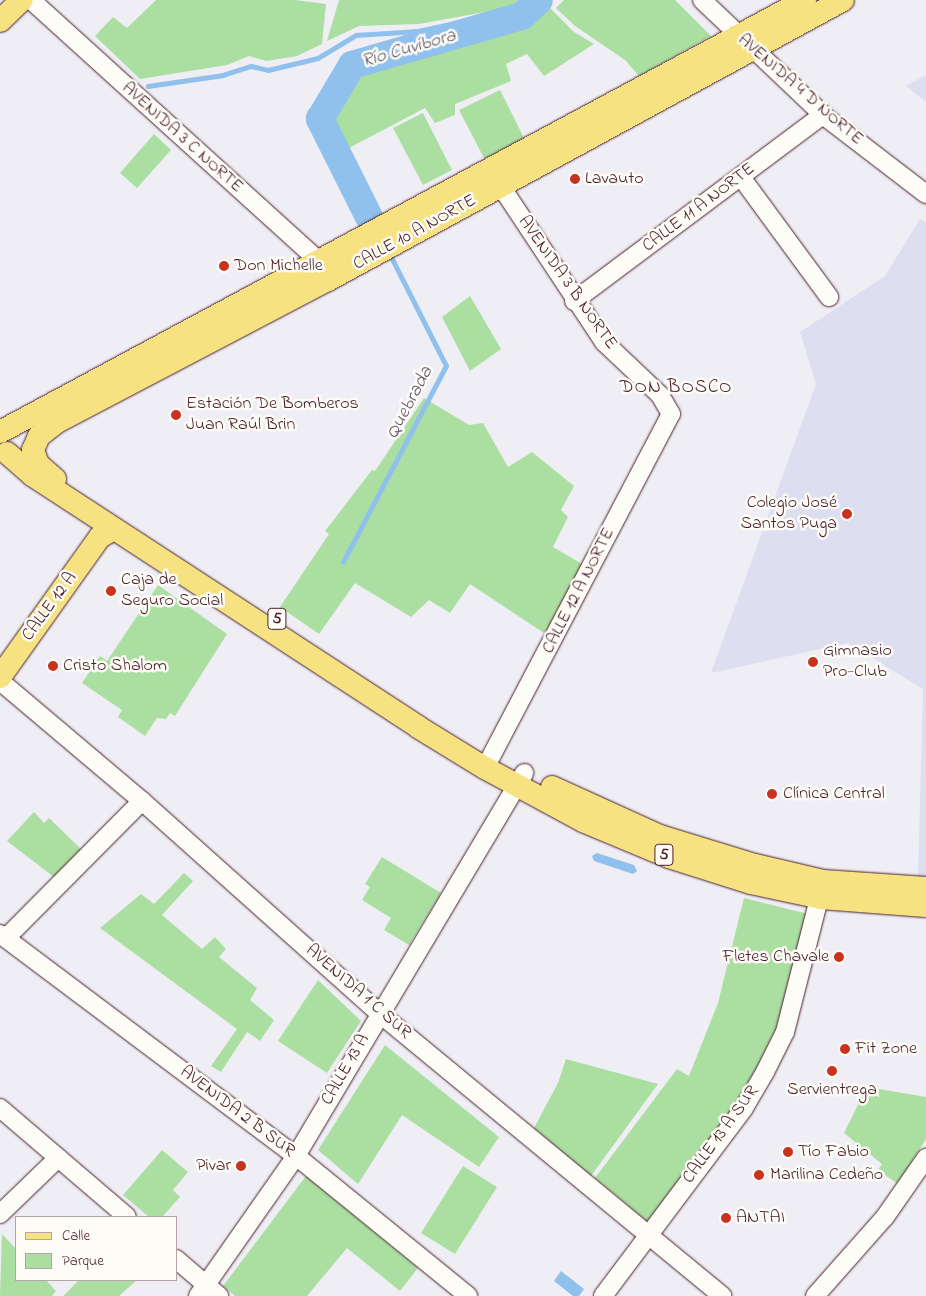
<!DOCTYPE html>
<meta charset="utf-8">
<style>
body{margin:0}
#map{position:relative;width:926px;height:1296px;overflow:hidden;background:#efeef4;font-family:"Indie Flower",sans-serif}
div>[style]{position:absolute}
.built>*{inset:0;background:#dedef1}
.green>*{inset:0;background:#abdfa1}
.water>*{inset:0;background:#90c1ec}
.stream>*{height:4.5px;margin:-2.25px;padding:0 2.25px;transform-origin:2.25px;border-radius:2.25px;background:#90c1ec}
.river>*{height:28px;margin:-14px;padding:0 14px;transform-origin:14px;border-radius:14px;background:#90c1ec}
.roads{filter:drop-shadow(0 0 1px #4a1f2b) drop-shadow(0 0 1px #4a1f2b)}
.minor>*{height:18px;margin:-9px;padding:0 9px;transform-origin:9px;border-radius:9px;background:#fdfcf7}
.major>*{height:22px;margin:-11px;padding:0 11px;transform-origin:11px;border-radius:11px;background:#f7e281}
.dots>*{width:14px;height:14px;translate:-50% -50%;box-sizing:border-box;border:2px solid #fdfcf7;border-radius:50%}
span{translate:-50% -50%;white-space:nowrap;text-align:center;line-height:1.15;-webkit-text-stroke:5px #fdfcf7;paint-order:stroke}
.shield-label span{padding:1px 4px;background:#fdfcf7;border:1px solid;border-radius:4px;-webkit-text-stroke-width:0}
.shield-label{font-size:16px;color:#4a1f2b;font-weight:700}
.street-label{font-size:18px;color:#4a1f2b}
.poi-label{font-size:18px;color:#4a1f2b}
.left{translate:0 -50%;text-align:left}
.right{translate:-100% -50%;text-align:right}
.water-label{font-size:19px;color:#62586f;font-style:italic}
.neighbourhood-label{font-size:19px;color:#4a1f2b;letter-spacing:1px}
.legend{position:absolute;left:15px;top:1216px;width:162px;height:65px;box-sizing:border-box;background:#fdfcf7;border:1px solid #b5a4a5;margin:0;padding:6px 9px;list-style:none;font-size:15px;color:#4a1f2b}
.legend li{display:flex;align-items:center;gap:10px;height:25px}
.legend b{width:25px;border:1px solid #b5a4a5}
</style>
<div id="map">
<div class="built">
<div style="clip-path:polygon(926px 75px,926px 102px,906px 86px)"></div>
<div style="clip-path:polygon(920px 219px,926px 223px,926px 879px,918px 879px,923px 689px,848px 643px,711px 673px,816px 384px,800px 332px,885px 276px)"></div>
</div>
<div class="green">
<div style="clip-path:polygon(156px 0,295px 0,326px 4px,322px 44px,297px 56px,266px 61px,249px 56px,227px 65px,140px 79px,95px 36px,113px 17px,127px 28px)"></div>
<div style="clip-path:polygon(339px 0,521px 0,513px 7px,419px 24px,359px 26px,327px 41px)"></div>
<div style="clip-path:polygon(564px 0,675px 0,711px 36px,639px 76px,625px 60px,575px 26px,556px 8px)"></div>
<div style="clip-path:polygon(547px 5px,574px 32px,594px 44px,544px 76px,527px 54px,506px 64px,511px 81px,455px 104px,455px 115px,435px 123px,425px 108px,347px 149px,331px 118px,359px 71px,527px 22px)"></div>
<div style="clip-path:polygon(500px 90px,525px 140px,485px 160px,459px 110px)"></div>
<div style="clip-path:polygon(423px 113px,452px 170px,423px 185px,393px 128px)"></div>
<div style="clip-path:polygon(154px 134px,171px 150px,137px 188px,120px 173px)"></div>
<div style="clip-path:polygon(470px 296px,501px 349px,470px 371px,442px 317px)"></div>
<div style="clip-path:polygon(424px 398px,469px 425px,483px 423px,508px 467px,532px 452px,574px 486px,561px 510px,568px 517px,553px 547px,589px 568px,544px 633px,470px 584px,450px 613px,429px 600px,411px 617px,355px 583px,319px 634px,280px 607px,329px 534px,325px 531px,372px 470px,375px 471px)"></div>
<div style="clip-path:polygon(158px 585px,227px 634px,175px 716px,170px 713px,166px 719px,157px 718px,145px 736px,118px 717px,122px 710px,82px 683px,100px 656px,107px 661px)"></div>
<div style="clip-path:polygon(34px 812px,44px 823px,49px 818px,82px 850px,54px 877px,7px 841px)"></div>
<div style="clip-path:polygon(382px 857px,441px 893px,409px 945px,384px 930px,391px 918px,362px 900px,370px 887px,365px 884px)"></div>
<div style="clip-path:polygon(184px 873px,193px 881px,162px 915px,202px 949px,215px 937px,226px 949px,219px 957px,257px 988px,250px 1000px,274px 1020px,260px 1041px,247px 1032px,221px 1072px,211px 1066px,237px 1029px,100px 928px,141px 894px,154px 904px)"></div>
<div style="clip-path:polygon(744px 898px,812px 915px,778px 1032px,739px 1104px,648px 1222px,595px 1178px,677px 1069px,689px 1076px,718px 1003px)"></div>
<div style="clip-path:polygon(318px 980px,361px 1021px,327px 1073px,278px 1041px)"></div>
<div style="clip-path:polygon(385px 1045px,499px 1137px,479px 1167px,402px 1115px,358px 1184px,318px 1150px)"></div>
<div style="clip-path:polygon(566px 1059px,658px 1084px,591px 1176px,534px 1128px,558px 1083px)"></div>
<div style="clip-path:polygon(867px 1087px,926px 1097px,926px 1139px,898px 1184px,878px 1170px,882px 1164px,844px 1133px)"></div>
<div style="clip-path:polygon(162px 1150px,188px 1172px,173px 1190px,180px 1197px,162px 1217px,149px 1217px,123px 1195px)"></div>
<div style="clip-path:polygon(463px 1166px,497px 1187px,455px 1254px,421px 1233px)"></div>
<div style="clip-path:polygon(306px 1176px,418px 1268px,400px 1291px,347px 1248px,307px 1296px,235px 1296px,223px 1286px)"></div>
<div style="clip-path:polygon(2px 1234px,16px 1249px,16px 1280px,46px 1280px,56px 1291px,52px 1296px,0 1296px)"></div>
<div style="clip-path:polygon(79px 1280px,137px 1280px,119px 1296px,63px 1296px)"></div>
</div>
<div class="water">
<div style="clip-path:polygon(597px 853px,634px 865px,637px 871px,633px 874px,594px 861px,592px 856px)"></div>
<div style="clip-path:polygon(561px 1271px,584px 1289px,579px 1296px,573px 1296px,554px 1281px)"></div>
</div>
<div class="stream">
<div style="left:148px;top:86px;width:76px;rotate:-8.3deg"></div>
<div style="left:223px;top:75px;width:29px;rotate:-18deg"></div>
<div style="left:251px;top:66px;width:17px;rotate:13deg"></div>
<div style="left:268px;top:70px;width:51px;rotate:-13.5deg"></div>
<div style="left:318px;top:58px;width:44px;rotate:-31.2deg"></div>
<div style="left:356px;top:35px;width:62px;rotate:-3.7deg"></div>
<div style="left:418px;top:31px;width:33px;rotate:-12deg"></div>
<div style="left:450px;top:24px;width:72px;rotate:-6.3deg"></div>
<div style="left:343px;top:562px;width:221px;rotate:-62.3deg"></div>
<div style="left:446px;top:366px;width:122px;rotate:-116.8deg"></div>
</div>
<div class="river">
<div style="left:369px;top:217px;width:110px;rotate:-116.6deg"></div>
<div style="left:320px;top:119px;width:63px;rotate:-59.3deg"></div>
<div style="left:352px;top:65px;width:177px;rotate:-16.1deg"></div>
<div style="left:522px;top:16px;width:23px;rotate:-43deg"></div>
</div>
<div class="roads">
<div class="minor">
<div style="left:31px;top:0;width:381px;rotate:42.2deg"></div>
<div style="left:313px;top:256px;width:18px;rotate:56deg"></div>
<div style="left:702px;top:0;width:167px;rotate:43.5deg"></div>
<div style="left:823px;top:115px;width:130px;rotate:37.5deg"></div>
<div style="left:741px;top:177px;width:149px;rotate:53.7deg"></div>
<div style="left:574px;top:301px;width:311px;rotate:-36.8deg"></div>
<div style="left:0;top:681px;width:186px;rotate:40.2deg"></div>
<div style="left:142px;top:801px;width:318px;rotate:41.8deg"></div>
<div style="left:379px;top:1013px;width:445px;rotate:39.5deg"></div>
<div style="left:485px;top:768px;width:400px;rotate:-62.3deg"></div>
<div style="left:671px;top:414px;width:22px;rotate:-120deg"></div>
<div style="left:660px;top:395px;width:77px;rotate:-136.6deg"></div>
<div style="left:604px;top:342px;width:199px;rotate:-123.5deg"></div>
<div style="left:0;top:934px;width:370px;rotate:36.9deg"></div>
<div style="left:296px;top:1156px;width:222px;rotate:39.1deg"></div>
<div style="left:6px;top:938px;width:193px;rotate:-45.2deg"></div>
<div style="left:0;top:1108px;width:167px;rotate:40.6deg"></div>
<div style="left:0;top:1214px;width:81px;rotate:-44deg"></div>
<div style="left:176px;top:1259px;width:57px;rotate:40.7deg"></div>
<div style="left:198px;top:1296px;width:171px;rotate:-55deg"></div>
<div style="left:296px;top:1156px;width:446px;rotate:-59.2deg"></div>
<div style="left:603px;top:1296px;width:235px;rotate:-53.1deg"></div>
<div style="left:744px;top:1108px;width:42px;rotate:-59.7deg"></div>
<div style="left:765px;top:1072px;width:45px;rotate:-63.4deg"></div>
<div style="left:785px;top:1032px;width:150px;rotate:-75.7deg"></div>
<div style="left:815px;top:1296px;width:106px;rotate:-48.5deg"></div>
<div style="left:885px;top:1217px;width:72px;rotate:-55.2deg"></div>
</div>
<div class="major">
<div style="left:0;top:21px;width:30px;rotate:-44deg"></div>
<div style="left:0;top:432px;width:914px;rotate:-28.22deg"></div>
<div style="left:7px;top:453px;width:33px;rotate:41deg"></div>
<div style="left:32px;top:475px;width:461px;rotate:33.1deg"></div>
<div style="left:418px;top:727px;width:79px;rotate:31.5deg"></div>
<div style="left:485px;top:768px;width:111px;rotate:28.4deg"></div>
<div style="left:583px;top:821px;width:93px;rotate:22.7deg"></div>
<div style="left:669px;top:857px;width:86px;rotate:17.6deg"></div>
<div style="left:751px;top:883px;width:72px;rotate:12.1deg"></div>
<div style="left:821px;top:898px;width:105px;rotate:4.4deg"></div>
<div style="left:55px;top:479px;width:23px;rotate:-139deg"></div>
<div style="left:38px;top:464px;width:15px;rotate:-110deg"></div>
<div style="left:33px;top:450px;width:15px;rotate:-67deg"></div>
<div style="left:39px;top:436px;width:23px;rotate:-38deg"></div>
<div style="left:57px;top:422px;width:306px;rotate:-27.7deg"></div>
<div style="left:328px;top:280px;width:586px;rotate:-28.53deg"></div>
<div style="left:0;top:677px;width:172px;rotate:-54.5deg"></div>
<div style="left:100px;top:537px;width:16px;rotate:-30deg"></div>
<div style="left:552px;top:787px;width:119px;rotate:24.4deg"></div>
<div style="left:660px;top:836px;width:99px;rotate:17deg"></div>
<div style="left:755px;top:865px;width:70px;rotate:13.2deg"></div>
<div style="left:823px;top:881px;width:103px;rotate:3.9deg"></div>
</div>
</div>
<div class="dots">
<div style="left:575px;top:179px;background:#c8321e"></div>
<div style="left:224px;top:266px;background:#c8321e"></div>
<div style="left:176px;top:415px;background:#c8321e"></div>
<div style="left:847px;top:514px;background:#c8321e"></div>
<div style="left:111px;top:591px;background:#c8321e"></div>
<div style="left:813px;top:662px;background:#c8321e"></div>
<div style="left:53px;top:666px;background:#c8321e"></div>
<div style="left:772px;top:794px;background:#c8321e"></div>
<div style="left:839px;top:957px;background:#c8321e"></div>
<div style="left:845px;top:1049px;background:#c8321e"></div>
<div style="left:832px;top:1071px;background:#c8321e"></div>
<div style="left:788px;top:1152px;background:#c8321e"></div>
<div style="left:241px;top:1166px;background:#c8321e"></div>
<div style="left:759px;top:1175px;background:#c8321e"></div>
<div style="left:726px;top:1218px;background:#c8321e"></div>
</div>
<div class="shield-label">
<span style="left:277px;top:619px">5</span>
<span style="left:664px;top:855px">5</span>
</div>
<div class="street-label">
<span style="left:800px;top:90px;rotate:41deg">AVENIDA 4 D NORTE</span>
<span style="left:182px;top:138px;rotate:42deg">AVENIDA 3 C NORTE</span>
<span style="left:699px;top:208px;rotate:-37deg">CALLE 11 A NORTE</span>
<span style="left:415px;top:233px;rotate:-29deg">CALLE 10 A NORTE</span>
<span style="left:567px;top:283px;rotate:55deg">AVENIDA 3 B NORTE</span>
<span style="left:579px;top:591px;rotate:-63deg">CALLE 12 A NORTE</span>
<span style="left:50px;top:607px;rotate:-54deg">CALLE 12 A</span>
<span style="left:358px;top:992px;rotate:41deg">AVENIDA 1 C SUR</span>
<span style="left:346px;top:1070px;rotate:-60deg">CALLE 13 A</span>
<span style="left:237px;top:1112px;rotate:37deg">AVENIDA 2 B SUR</span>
<span style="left:721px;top:1135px;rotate:-54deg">CALLE 13 A SUR</span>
</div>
<div class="poi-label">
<span class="left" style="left:585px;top:179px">Lavauto</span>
<span class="left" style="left:234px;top:266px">Don Michelle</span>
<span class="left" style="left:186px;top:415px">Estación De Bomberos<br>Juan Raúl Brin</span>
<span class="right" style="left:837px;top:514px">Colegio José<br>Santos Puga</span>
<span class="left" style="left:121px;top:591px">Caja de<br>Seguro Social</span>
<span class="left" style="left:823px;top:662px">Gimnasio<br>Pro-Club</span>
<span class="left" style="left:63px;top:666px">Cristo Shalom</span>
<span class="left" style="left:783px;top:794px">Clínica Central</span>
<span class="right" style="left:829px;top:957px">Fletes Chavale</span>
<span class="left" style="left:855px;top:1049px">Fit Zone</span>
<span style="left:832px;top:1090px">Servientrega</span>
<span class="left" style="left:798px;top:1152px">Tío Fabio</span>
<span class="right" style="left:231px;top:1166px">Pivar</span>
<span class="left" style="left:770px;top:1175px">Marilina Cedeño</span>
<span class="left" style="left:736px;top:1218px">ANTAI</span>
</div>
<div class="water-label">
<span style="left:409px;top:49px;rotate:-16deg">Río Cuvíbora</span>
<span style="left:410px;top:403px;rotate:-62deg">Quebrada</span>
</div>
<div class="neighbourhood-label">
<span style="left:676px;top:388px">DON BOSCO</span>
</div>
<ul class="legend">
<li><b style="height:6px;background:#f7e281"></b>Calle</li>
<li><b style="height:14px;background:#abdfa1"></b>Parque</li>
</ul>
</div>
